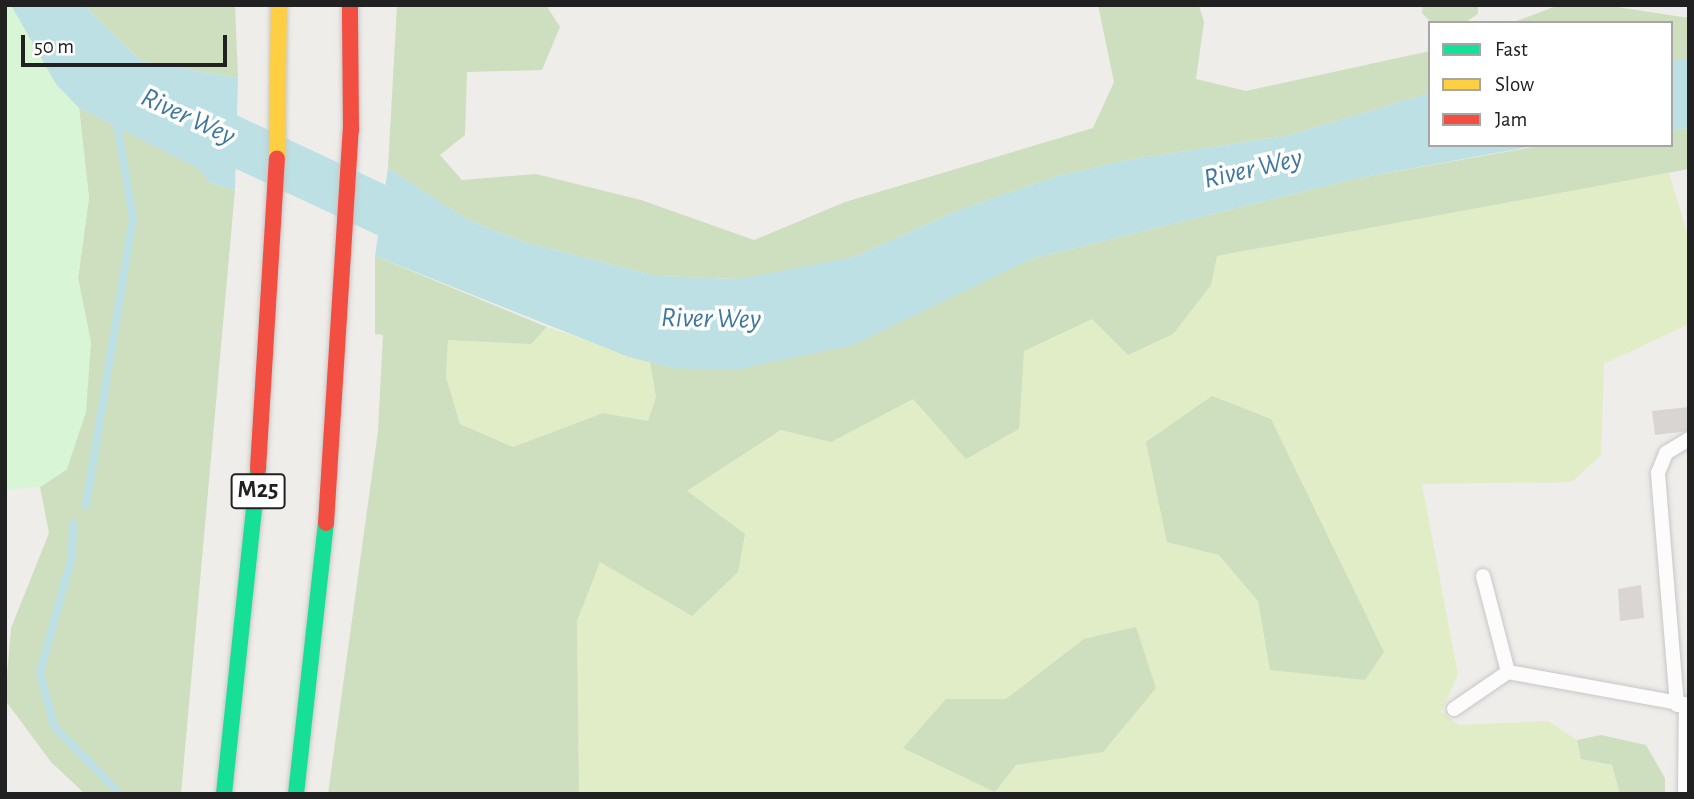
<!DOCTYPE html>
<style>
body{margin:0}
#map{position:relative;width:1694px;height:799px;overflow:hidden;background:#efedea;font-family:"Alegreya Sans",sans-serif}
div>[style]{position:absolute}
.grass>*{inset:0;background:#e0edc7}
.forest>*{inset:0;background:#cddfbe}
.park>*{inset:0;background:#d8f5d5}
.water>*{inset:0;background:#bce0e4}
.stream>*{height:8px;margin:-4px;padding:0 4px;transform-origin:4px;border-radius:4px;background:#bce0e4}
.river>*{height:49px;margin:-24.5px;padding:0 24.5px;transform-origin:24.5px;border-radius:24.5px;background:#bce0e4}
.building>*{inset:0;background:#d8d5d2}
.roads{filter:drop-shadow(0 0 2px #c8c7c6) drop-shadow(0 0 2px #c8c7c6)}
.lane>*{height:14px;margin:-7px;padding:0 7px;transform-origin:7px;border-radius:7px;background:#fdfcfc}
.fast>*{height:16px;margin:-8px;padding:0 8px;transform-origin:8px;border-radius:8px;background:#16e098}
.slow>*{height:16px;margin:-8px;padding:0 8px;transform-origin:8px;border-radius:8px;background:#ffcf43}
.jam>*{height:16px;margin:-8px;padding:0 8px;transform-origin:8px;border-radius:8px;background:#f24e42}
span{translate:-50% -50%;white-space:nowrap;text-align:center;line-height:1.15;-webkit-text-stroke:7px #fff;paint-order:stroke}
.shield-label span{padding:2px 5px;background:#fff;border:2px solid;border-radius:5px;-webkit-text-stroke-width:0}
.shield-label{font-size:24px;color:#212121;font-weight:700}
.water-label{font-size:28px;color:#3f789d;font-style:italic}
.frame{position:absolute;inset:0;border:7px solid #212121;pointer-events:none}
.legend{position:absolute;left:1428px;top:21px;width:245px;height:126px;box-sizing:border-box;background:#fff;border:2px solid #a6a6a6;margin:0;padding:9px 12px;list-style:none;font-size:21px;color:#212121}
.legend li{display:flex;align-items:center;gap:14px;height:35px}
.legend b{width:35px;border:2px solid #a6a6a6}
.scale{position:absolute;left:21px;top:35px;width:206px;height:32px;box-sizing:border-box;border:4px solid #212121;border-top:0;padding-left:9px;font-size:21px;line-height:24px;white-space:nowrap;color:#212121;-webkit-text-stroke:5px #fff;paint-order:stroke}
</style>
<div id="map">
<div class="grass">
<div style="clip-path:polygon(1669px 173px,1689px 239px,1689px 324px,1604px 364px,1601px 455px,1572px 482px,1422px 484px,1458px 675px,1441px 712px,1459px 725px,1548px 721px,1577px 740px,1581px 759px,1612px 765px,1620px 794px,579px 794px,577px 621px,600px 562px,677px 497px,850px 386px,1132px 274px,1393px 220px)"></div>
<div style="clip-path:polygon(547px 327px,650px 362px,656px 397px,648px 421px,603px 413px,513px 447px,460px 424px,446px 377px,448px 339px,530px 344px)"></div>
</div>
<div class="forest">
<div style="clip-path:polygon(84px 5px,235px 5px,238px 78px,141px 61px)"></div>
<div style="clip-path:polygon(397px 5px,546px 5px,560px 27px,542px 70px,467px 72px,465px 135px,440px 155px,462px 180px,536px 174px,641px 200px,754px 240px,845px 202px,1093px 128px,1114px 82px,1098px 5px,1199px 5px,1204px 22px,1196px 79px,1246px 91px,1430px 51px,1430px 93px,1286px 136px,1126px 160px,1058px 176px,961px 209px,854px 257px,791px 273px,739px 279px,657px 276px,524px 242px,468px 220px,388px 168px)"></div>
<div style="clip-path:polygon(1423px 5px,1478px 5px,1478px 14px,1464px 23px,1432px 23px,1422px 13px)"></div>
<div style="clip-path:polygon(1559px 5px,1604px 5px,1689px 18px,1689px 59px,1671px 59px,1671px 23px,1511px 23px)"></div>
<div style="clip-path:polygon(79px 108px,200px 169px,210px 183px,235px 190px,181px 794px,85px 794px,51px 762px,5px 700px,11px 628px,49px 533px,40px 487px,67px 469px,91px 343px,78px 278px,89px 198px)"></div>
<div style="clip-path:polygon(1689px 128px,1689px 169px,1217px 256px,1211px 285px,1173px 334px,1128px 355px,1092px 319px,1024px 351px,1019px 429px,966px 459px,913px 399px,831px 442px,781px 430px,687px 491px,745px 534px,738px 572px,692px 616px,600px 562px,577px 621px,579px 794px,328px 794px,378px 431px,383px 335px,375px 334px,375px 256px,547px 327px,531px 344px,448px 340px,446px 377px,460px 424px,513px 447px,603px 413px,648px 421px,656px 397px,650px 362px,672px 368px,967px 287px,1031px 259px,1354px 179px,1544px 145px,1671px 145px,1671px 131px)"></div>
<div style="clip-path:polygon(1212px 396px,1271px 419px,1384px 652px,1365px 680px,1270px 670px,1258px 601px,1219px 555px,1167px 542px,1146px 442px)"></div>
<div style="clip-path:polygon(1136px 627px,1156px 688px,1103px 752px,1016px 765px,995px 792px,903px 748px,946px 699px,1006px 699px,1084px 639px)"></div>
<div style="clip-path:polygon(1601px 735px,1646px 745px,1665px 778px,1665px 794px,1620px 794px,1612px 765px,1581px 759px,1577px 740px)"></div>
</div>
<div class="park">
<div style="clip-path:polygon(5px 5px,11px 5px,56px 84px,79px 108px,89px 198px,78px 278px,91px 343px,86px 412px,67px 469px,40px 487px,5px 490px)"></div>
</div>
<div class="water">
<div style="clip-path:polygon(11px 5px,84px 5px,141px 61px,238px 78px,235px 190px,210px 183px,199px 169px,79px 108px,56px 84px)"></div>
<div style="clip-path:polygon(1671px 59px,1689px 59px,1689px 128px,1671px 131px)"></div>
<div style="clip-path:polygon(1430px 93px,1430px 145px,1539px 145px,1354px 179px,1031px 259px,853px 345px,734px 370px,672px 368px,629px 357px,375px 256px,388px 168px,468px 220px,524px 242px,657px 276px,739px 279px,854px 257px,961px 209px,1058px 176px,1126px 160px,1286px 136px)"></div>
</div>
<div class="stream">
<div style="left:86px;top:505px;width:290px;rotate:-80.7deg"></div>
<div style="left:133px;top:219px;width:98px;rotate:-99.4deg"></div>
<div style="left:73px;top:524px;width:32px;rotate:92deg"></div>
<div style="left:72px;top:556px;width:120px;rotate:105.4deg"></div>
<div style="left:40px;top:672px;width:56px;rotate:75.5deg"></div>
<div style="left:54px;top:726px;width:95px;rotate:45.9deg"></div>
</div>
<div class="river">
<div style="left:175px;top:113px;width:295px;rotate:25.1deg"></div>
</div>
<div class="building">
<div style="clip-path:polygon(1689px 407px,1689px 431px,1655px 435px,1652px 411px)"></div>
<div style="clip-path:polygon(1641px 585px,1644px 618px,1620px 621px,1618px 589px)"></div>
</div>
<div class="roads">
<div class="lane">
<div style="left:1483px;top:576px;width:99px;rotate:75.4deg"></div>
<div style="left:1508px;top:672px;width:184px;rotate:10.3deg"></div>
<div style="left:1677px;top:705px;width:233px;rotate:-94.7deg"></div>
<div style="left:1658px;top:473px;width:22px;rotate:-68deg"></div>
<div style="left:1666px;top:453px;width:27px;rotate:-31deg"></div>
<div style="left:1454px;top:709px;width:65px;rotate:-34.4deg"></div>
<div style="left:1685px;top:794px;width:89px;rotate:-89.4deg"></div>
</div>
<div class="fast">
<div style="left:224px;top:794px;width:328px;rotate:-84deg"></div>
<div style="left:296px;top:794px;width:273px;rotate:-83.7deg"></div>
</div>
<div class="slow">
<div style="left:277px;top:159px;width:154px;rotate:-89.3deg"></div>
</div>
<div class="jam">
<div style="left:258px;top:468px;width:310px;rotate:-86.5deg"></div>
<div style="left:326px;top:523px;width:394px;rotate:-86.4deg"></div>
<div style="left:351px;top:130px;width:125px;rotate:-90.5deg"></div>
</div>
</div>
<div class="shield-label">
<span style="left:258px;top:491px">M25</span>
</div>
<div class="water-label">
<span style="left:188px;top:117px;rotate:25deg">River Wey</span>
<span style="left:1253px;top:169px;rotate:-13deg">River Wey</span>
<span style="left:711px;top:319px;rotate:1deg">River Wey</span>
</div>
<div class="frame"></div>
<ul class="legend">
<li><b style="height:9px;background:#16e098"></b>Fast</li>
<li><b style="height:9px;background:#ffcf43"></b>Slow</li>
<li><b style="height:9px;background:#f24e42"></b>Jam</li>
</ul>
<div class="scale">50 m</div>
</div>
